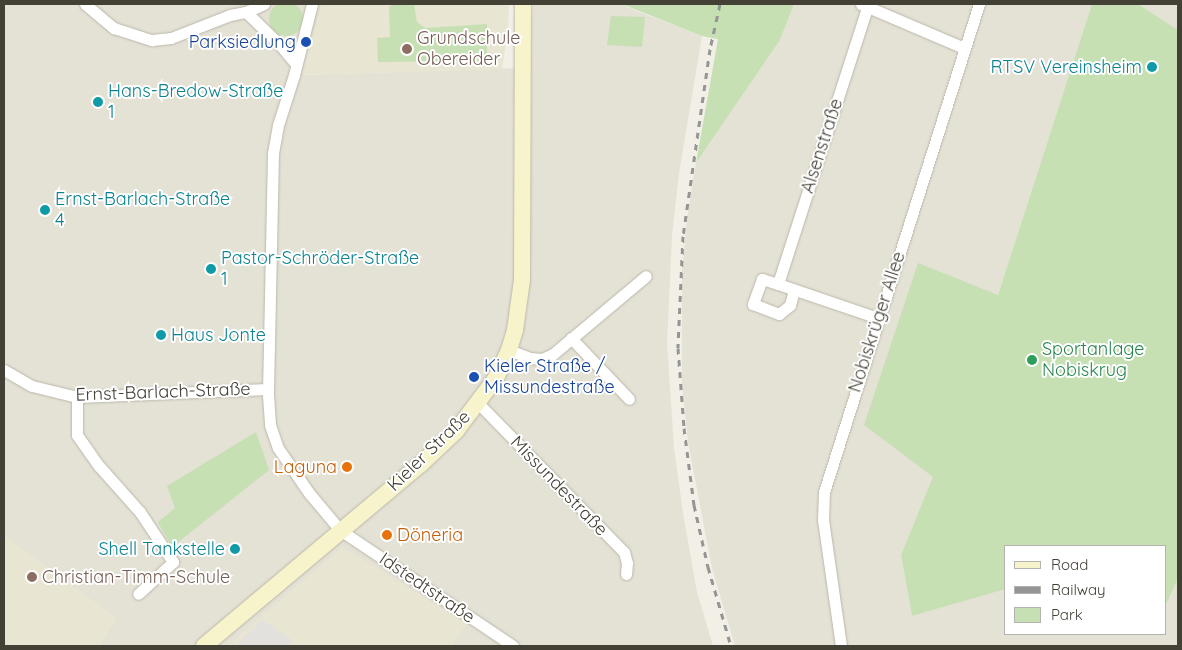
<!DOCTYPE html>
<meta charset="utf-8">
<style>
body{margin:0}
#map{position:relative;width:1182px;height:650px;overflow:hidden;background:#f1efe6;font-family:Quicksand,sans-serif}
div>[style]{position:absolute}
.residential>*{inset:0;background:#e4e1d5}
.education>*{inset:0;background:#e8e5d2}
.green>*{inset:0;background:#c6e0b4}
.round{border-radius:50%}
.parking>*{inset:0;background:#e2e1de}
.roads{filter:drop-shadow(0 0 1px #bbb8aa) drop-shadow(0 0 1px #bbb8aa)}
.minor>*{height:11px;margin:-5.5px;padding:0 5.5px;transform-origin:5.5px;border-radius:5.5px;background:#fff}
.secondary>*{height:16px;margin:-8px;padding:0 8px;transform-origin:8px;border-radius:8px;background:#f7f3ca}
.rail>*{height:3px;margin-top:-1.5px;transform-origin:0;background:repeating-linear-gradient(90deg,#959595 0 6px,transparent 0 12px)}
.dots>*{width:14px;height:14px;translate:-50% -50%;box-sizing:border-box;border:2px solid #fff;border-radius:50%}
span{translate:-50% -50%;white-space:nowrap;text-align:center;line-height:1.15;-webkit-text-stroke:4px #fff;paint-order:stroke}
.education-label{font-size:18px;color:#785e54}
.left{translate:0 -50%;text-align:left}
.transit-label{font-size:18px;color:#164399}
.right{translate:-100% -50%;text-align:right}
.culture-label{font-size:18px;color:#0d838f}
.street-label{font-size:18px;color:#434036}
.leisure-label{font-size:18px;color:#27864d}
.food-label{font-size:18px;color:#c56008}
.frame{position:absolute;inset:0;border:5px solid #434036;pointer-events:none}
.legend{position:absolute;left:1004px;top:545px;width:162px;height:90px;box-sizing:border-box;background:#fff;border:1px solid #b4b3af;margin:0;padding:6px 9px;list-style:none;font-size:15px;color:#434036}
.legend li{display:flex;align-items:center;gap:10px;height:25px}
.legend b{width:25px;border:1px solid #b4b3af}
</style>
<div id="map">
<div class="residential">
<div style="clip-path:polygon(4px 4px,322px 4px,302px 75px,527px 68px,533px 4px,627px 4px,627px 7px,702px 36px,679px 173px,672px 235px,667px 343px,674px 448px,683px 513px,697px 592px,713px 646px,99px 646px,116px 618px,4px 536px)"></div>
<div style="clip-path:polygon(794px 4px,1092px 4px,998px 295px,864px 425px,934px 477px,901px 555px,912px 616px,1006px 589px,1006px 634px,1166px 634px,1166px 605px,1178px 578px,1178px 646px,735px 646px,712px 568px,688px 442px,682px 385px,682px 272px,687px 219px,696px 163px,780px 40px)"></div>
<div style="clip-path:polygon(1138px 4px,1178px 4px,1178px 30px)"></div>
</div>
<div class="education">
<div style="clip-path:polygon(322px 4px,509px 4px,508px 30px,502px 69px,301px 75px)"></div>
<div style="clip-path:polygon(4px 536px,117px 618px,99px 646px,4px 646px)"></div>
<div style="clip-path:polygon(342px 547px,467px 623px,452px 646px,234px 646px,233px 641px)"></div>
</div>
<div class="green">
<div class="round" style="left:269px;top:2px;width:34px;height:34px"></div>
<div style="clip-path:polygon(392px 4px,414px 4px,417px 22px,425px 28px,487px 24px,487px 61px,378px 62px,377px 38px,390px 37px,389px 7px)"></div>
<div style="clip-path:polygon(627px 4px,794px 4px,780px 40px,696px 163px,718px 39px,702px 36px,627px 6px)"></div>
<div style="clip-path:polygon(1092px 4px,1138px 4px,1178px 30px,1178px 578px,1166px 605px,1166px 546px,1006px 546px,1006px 589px,912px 616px,901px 555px,933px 477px,864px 425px,918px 263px,998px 295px)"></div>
<div style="clip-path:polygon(611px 16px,645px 17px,642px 47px,607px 45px)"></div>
<div style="clip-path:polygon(256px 432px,269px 470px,172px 547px,158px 522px,175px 508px,167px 486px)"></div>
</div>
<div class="parking">
<div style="clip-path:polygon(262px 620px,292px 640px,288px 646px,235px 646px)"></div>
</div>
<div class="roads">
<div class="minor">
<div style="left:85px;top:4px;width:38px;rotate:40deg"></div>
<div style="left:114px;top:28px;width:40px;rotate:18deg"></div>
<div style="left:152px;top:40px;width:19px;rotate:-6deg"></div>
<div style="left:171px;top:38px;width:63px;rotate:-21.3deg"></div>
<div style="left:230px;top:15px;width:16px;rotate:-11deg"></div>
<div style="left:264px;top:4px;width:20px;rotate:156deg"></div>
<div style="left:246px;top:12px;width:47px;rotate:44.1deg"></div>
<div style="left:280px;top:45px;width:25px;rotate:50deg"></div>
<div style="left:312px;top:4px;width:73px;rotate:104.2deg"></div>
<div style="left:294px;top:75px;width:52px;rotate:107.7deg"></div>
<div style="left:278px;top:125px;width:28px;rotate:100deg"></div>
<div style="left:273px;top:153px;width:242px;rotate:91.2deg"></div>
<div style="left:268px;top:395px;width:30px;rotate:86deg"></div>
<div style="left:270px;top:425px;width:24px;rotate:71deg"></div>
<div style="left:278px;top:448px;width:55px;rotate:55.4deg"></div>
<div style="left:309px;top:493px;width:48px;rotate:50deg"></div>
<div style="left:340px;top:530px;width:208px;rotate:33.8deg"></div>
<div style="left:861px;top:4px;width:112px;rotate:23.1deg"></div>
<div style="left:867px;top:8px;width:290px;rotate:107.9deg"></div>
<div style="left:778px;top:284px;width:106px;rotate:18.8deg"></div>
<div style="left:778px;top:284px;width:17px;rotate:-163deg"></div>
<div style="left:762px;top:279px;width:27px;rotate:110deg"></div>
<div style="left:753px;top:304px;width:28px;rotate:21deg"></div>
<div style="left:779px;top:314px;width:14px;rotate:-39deg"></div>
<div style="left:790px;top:305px;width:16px;rotate:-75deg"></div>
<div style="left:571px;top:338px;width:84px;rotate:46.4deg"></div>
<div style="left:509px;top:350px;width:22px;rotate:21deg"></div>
<div style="left:530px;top:358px;width:12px;rotate:5deg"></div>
<div style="left:542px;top:359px;width:12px;rotate:-24deg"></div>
<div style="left:553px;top:354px;width:121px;rotate:-40deg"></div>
<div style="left:4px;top:370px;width:32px;rotate:30deg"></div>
<div style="left:32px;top:386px;width:46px;rotate:13.7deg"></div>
<div style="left:77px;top:397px;width:191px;rotate:-2.4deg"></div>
<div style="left:77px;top:397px;width:38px;rotate:90deg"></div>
<div style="left:77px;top:435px;width:38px;rotate:55deg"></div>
<div style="left:99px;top:466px;width:62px;rotate:48.3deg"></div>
<div style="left:140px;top:512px;width:60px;rotate:56.6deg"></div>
<div style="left:173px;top:562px;width:47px;rotate:137.6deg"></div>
<div style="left:478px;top:403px;width:209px;rotate:45.6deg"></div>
<div style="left:624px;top:552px;width:11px;rotate:75deg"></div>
<div style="left:627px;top:563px;width:11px;rotate:95deg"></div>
<div style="left:841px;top:646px;width:127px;rotate:-98.1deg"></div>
<div style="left:823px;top:520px;width:28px;rotate:-88deg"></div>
<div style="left:824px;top:492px;width:512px;rotate:-72.38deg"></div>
</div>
<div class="secondary">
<div style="left:204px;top:646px;width:282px;rotate:-40deg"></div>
<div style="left:420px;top:465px;width:50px;rotate:-43.4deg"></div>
<div style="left:456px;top:431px;width:66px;rotate:-53deg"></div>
<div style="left:496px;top:378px;width:31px;rotate:-65deg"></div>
<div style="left:509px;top:350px;width:21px;rotate:-73deg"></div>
<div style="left:515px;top:330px;width:50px;rotate:-82deg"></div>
<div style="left:522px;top:280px;width:276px;rotate:-89.8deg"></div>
</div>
</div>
<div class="rail">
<div style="left:720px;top:4px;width:46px;rotate:102.5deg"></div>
<div style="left:710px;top:49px;width:189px;rotate:98.2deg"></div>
<div style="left:683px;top:236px;width:112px;rotate:92.6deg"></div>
<div style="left:678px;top:348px;width:80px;rotate:85.7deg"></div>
<div style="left:684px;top:428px;width:78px;rotate:82.6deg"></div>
<div style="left:694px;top:505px;width:64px;rotate:77.3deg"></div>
<div style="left:708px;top:567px;width:82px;rotate:73.8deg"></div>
</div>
<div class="dots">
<div style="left:306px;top:42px;background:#1a4fb4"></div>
<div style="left:407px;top:49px;background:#8d6e63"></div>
<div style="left:1152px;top:67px;background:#0f9aa8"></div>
<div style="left:98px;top:102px;background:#0f9aa8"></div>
<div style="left:45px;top:210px;background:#0f9aa8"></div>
<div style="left:211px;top:269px;background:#0f9aa8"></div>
<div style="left:161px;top:335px;background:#0f9aa8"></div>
<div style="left:1032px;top:360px;background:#2e9e5b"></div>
<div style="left:474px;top:377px;background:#1a4fb4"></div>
<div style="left:347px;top:467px;background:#e8710a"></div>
<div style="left:387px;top:535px;background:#e8710a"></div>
<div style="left:235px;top:549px;background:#0f9aa8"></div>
<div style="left:32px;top:577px;background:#8d6e63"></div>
</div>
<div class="education-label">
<span class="left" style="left:417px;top:49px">Grundschule<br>Obereider</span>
<span class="left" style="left:42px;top:577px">Christian-Timm-Schule</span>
</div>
<div class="transit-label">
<span class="right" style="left:296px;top:42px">Parksiedlung</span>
<span class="left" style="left:484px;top:377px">Kieler Straße /<br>Missundestraße</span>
</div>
<div class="culture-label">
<span class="right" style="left:1142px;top:67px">RTSV Vereinsheim</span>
<span class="left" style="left:108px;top:102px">Hans-Bredow-Straße<br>1</span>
<span class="left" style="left:55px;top:210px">Ernst-Barlach-Straße<br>4</span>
<span class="left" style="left:221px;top:269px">Pastor-Schröder-Straße<br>1</span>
<span class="left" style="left:171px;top:335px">Haus Jonte</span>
<span class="right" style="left:225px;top:549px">Shell Tankstelle</span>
</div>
<div class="street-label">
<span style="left:822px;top:146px;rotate:-72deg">Alsenstraße</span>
<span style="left:877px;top:322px;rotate:-72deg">Nobiskrüger Allee</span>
<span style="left:163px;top:392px;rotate:-2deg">Ernst-Barlach-Straße</span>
<span style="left:429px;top:451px;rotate:-44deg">Kieler Straße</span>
<span style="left:559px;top:486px;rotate:46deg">Missundestraße</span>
<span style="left:427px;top:588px;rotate:34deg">Idstedtstraße</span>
</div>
<div class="leisure-label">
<span class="left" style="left:1042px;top:360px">Sportanlage<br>Nobiskrug</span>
</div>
<div class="food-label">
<span class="right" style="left:337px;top:467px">Laguna</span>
<span class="left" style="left:397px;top:535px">Döneria</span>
</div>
<div class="frame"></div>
<ul class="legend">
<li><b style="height:6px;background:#f7f3ca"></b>Road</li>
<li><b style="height:6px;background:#959595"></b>Railway</li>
<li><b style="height:14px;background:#c6e0b4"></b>Park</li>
</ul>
</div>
